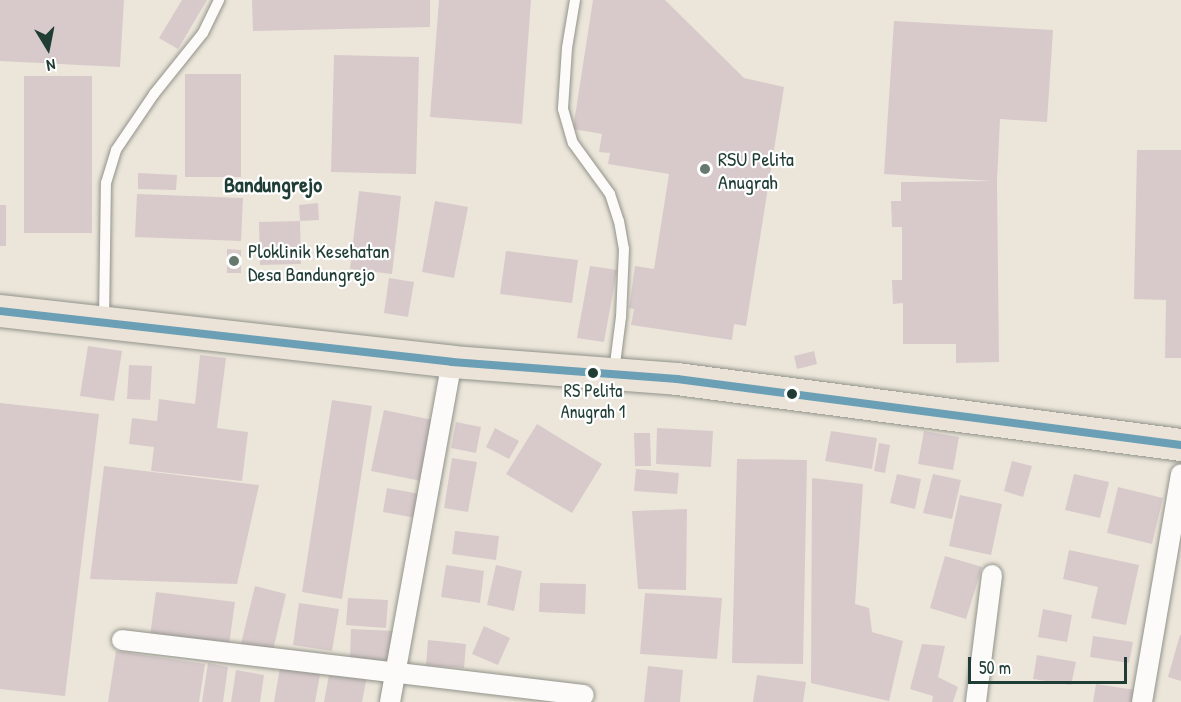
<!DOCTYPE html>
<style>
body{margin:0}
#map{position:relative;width:1181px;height:702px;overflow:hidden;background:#ece6da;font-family:"Patrick Hand",sans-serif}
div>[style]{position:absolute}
.building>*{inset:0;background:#d8cacb}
.roads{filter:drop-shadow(0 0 2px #91938b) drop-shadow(0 0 2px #91938b)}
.service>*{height:10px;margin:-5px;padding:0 5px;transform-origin:5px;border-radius:5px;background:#fcfbf9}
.minor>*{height:20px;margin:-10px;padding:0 10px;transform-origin:10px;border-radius:10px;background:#fcfbf9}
.primary>*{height:32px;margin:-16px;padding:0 16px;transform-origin:16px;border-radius:16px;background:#ebe3d7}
.bus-1>*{height:8px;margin:-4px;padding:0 4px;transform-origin:4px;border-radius:4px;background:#6b9fb5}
.dots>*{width:16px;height:16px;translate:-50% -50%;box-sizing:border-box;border:3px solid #fff;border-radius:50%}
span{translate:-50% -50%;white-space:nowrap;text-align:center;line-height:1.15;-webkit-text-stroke:4.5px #fff;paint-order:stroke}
.bus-label{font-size:18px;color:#1f3d34}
.poi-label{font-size:20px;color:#1f3d34}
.left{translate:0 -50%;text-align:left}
.quarter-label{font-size:22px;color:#1f3d34;font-weight:700}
.north{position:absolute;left:18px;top:18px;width:60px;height:60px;-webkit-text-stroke:4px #fff;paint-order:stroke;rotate:170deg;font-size:16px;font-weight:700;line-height:24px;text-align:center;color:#1f3d34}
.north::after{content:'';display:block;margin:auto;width:21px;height:27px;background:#1f3d34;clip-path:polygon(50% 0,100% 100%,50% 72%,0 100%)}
.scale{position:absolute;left:968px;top:657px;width:159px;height:27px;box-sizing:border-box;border:3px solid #1f3d34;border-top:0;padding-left:8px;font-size:18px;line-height:21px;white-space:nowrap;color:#1f3d34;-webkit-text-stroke:4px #fff;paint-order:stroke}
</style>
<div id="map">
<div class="building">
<div style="clip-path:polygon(0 0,124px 0,120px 67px,0 61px)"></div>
<div style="clip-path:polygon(182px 0,207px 0,178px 49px,159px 38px)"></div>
<div style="clip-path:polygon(252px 0,430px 0,430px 27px,253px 31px)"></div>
<div style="clip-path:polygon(439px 0,531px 0,522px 124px,430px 117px)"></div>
<div style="clip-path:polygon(593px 0,665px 0,744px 78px,784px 87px,746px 326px,734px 324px,732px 340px,631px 325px,634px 309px,629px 308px,635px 266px,654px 269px,669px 174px,608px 164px,610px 153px,599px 152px,602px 134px,573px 129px)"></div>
<div style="clip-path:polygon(894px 21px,1053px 30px,1047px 122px,1000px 119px,997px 181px,999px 362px,956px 363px,956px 344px,903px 344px,903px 303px,893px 304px,892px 280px,902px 280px,902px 227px,892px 227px,891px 201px,901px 201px,901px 182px,991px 181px,884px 174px)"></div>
<div style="clip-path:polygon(334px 55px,419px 57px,416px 174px,331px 172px)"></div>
<div style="clip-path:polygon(185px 74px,241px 74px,241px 177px,185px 177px)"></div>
<div style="clip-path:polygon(24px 76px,92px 76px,92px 233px,24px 233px)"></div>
<div style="clip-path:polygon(1137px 150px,1181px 150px,1181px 358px,1165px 358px,1166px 300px,1134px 299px)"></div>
<div style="clip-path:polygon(138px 173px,177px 175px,176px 190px,138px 189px)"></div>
<div style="clip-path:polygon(359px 191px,401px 196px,392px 274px,350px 269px)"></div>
<div style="clip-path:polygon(137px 194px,243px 198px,241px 241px,135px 237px)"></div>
<div style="clip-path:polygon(435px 201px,468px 207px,454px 278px,422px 272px)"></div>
<div style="clip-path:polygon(318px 203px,319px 220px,300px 221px,299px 205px)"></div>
<div style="clip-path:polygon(0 205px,6px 205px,6px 246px,0 246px)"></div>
<div style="clip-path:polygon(300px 221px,301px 264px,260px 265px,259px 222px)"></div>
<div style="clip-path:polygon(227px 249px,241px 250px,241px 273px,227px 273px)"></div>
<div style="clip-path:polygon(506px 251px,578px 260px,572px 303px,500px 294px)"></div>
<div style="clip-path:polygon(590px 266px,617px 270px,604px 342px,577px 338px)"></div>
<div style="clip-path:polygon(389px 278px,414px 282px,408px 317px,384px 313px)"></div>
<div style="clip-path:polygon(88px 346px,122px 351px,114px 401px,80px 396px)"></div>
<div style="clip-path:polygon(814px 351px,817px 364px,797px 369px,794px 356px)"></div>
<div style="clip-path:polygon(200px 355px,226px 358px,217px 428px,248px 432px,242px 481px,151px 471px,154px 447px,129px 444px,132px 418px,157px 421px,159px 399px,195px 404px)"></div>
<div style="clip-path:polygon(129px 365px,152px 366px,150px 400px,127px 399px)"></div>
<div style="clip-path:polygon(332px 400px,372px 406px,342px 599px,302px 592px)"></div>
<div style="clip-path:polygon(0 403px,99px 414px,65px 696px,0 689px)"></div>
<div style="clip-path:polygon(384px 410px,438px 421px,426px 482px,371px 471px)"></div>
<div style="clip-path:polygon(456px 422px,481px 427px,476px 453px,451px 448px)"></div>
<div style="clip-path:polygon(537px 424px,602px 464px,572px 513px,506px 474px)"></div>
<div style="clip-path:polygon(495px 428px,519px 441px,509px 459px,486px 447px)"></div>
<div style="clip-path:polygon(657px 428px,713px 431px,711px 467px,656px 464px)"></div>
<div style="clip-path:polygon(831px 431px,877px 438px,872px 469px,825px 461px)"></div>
<div style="clip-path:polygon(924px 431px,959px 437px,953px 470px,918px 464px)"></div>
<div style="clip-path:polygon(634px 433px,650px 433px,651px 466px,635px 466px)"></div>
<div style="clip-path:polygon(879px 443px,890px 445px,885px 473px,874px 471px)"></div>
<div style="clip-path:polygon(452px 458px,477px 462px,468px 512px,444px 508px)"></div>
<div style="clip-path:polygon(737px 459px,807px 460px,803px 664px,732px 663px)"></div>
<div style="clip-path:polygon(1012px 461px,1032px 466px,1023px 497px,1004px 491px)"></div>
<div style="clip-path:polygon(104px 466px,259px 485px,237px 584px,90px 579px)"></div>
<div style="clip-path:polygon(636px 469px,679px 473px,677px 494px,634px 491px)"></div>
<div style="clip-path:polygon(897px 474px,921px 479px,915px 509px,890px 503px)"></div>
<div style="clip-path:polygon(933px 474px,961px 480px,952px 519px,923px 513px)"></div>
<div style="clip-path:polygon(1074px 474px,1109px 482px,1100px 518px,1065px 510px)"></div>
<div style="clip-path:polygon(812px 478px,863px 484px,855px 604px,869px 608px,872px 632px,903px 641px,889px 701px,811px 683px)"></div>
<div style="clip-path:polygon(1118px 487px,1163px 498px,1152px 544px,1107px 533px)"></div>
<div style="clip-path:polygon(387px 488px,420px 494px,416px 518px,383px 512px)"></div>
<div style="clip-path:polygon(960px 495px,1002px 504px,991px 555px,949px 546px)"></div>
<div style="clip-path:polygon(687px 509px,686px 590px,638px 589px,632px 511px)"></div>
<div style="clip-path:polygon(455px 531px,499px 536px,496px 560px,452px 554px)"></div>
<div style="clip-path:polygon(1069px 550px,1139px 565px,1126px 625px,1091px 618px,1098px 587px,1063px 579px)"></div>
<div style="clip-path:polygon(945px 556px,982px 567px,966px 619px,930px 608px)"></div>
<div style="clip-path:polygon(446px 565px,484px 571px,480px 603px,441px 597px)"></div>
<div style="clip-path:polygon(496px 565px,522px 571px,514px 611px,487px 605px)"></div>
<div style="clip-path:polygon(540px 583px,586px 584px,585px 614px,539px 612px)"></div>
<div style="clip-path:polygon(255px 586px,286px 594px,272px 655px,240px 648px)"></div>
<div style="clip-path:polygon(156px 592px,235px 602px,229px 645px,150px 636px)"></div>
<div style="clip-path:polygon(645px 593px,722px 598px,717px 659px,640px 654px)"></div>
<div style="clip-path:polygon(348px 598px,388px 600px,386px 628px,346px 625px)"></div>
<div style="clip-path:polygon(299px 603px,339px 609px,332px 651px,293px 645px)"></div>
<div style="clip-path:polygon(1043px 609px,1072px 615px,1067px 642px,1038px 637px)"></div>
<div style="clip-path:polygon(484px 626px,510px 638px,498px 665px,472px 654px)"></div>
<div style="clip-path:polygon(351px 629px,395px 631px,394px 661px,350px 660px)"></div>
<div style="clip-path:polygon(1180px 635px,1181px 635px,1181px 681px,1168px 677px)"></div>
<div style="clip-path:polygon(1093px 636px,1133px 642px,1129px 663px,1090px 657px)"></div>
<div style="clip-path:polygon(428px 640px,466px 644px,464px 668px,426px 665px)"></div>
<div style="clip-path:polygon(922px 644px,945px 646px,938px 677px,958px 687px,953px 702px,932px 702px,933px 696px,910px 689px)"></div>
<div style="clip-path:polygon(116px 651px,205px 664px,199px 702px,108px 702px)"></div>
<div style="clip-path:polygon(1037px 655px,1076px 662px,1071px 685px,1033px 679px)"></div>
<div style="clip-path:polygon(281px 662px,321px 669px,315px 702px,274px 702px)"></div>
<div style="clip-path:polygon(208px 663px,228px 667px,223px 702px,202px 702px)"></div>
<div style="clip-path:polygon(648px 666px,683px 670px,680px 702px,644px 702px)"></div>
<div style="clip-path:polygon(330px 669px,367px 676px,362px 702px,324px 702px)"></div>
<div style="clip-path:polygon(236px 670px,264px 675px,260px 702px,231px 702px)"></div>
<div style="clip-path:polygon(757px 675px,806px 682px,803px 702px,753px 702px)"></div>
<div style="clip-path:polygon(1096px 684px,1142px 691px,1141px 702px,1093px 702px)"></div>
</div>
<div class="roads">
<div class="service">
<div style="left:575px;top:0;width:49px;rotate:99.5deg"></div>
<div style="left:567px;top:48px;width:61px;rotate:93.8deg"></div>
<div style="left:563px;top:109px;width:35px;rotate:74deg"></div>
<div style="left:573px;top:143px;width:63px;rotate:54deg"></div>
<div style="left:610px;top:194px;width:28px;rotate:72deg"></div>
<div style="left:619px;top:221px;width:28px;rotate:80deg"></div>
<div style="left:624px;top:249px;width:68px;rotate:92.5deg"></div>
<div style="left:621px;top:317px;width:55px;rotate:97.3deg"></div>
<div style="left:104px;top:321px;width:138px;rotate:-89.2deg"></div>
<div style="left:106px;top:183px;width:34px;rotate:-73deg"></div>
<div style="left:116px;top:150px;width:68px;rotate:-55.8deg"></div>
<div style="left:154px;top:94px;width:78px;rotate:-51.2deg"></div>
<div style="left:203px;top:33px;width:37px;rotate:-64deg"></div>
</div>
<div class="minor">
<div style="left:122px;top:640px;width:465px;rotate:6.8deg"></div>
<div style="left:390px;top:702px;width:346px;rotate:-79.7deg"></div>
<div style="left:976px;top:702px;width:128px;rotate:-82.8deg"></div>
<div style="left:1142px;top:702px;width:231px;rotate:-80.3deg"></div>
</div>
<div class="primary">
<div style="left:0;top:311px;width:455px;rotate:6.4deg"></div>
<div style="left:452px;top:362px;width:226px;rotate:4.3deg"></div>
<div style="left:677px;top:379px;width:508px;rotate:7.46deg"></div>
</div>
</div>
<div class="bus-1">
<div style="left:0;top:311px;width:455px;rotate:6.4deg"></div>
<div style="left:452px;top:362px;width:226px;rotate:4.3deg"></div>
<div style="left:677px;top:379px;width:508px;rotate:7.46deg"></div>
</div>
<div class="dots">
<div style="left:705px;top:169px;background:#67786e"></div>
<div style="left:234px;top:261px;background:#67786e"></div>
<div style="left:593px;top:373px;background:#1f3d34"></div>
<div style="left:792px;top:394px;background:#1f3d34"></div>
</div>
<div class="bus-label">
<span style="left:593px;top:402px">RS Pelita<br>Anugrah 1</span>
</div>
<div class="poi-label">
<span class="left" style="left:718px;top:170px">RSU Pelita<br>Anugrah</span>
<span class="left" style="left:248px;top:262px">Ploklinik Kesehatan<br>Desa Bandungrejo</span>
</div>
<div class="quarter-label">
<span style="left:273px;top:185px">Bandungrejo</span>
</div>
<div class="north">N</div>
<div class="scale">50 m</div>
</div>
